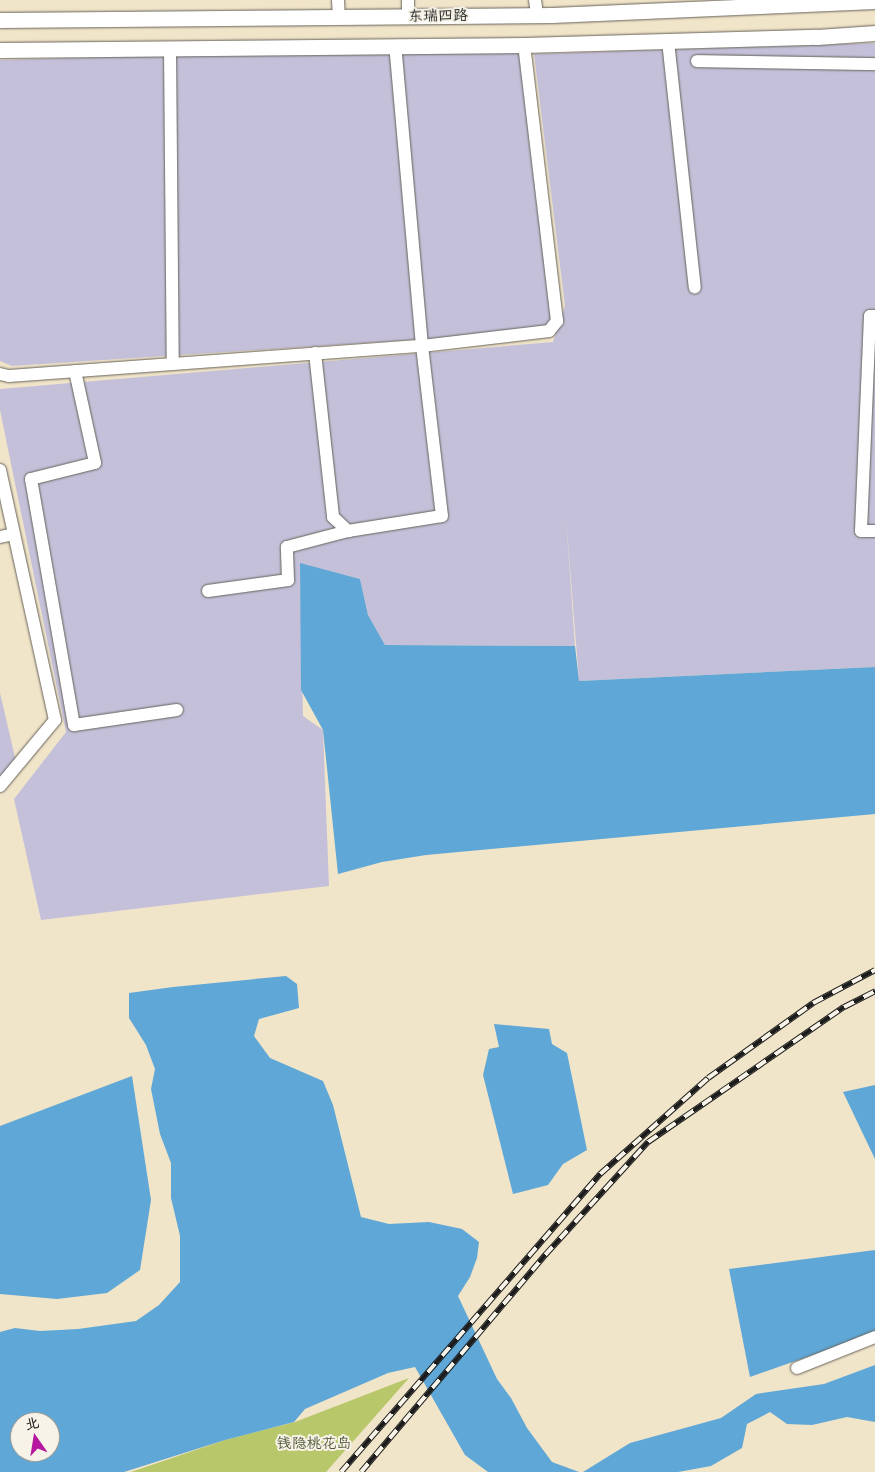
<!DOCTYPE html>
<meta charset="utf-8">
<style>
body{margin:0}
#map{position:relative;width:875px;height:1472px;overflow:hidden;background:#f0e4c9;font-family:"Shantell Sans","LXGW WenKai TC",sans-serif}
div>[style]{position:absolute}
.industrial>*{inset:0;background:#c5c0da}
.green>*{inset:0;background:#b7c769}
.water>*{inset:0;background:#5fa7d6}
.roads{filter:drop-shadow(0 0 1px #666259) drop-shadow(0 0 1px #666259)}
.minor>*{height:12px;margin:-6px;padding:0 6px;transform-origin:6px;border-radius:6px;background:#fff}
.major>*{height:15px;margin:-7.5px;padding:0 7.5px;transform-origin:7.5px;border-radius:7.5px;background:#fff}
.rail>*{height:5.5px;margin-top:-2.75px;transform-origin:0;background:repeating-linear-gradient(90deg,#f7f3e8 0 11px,#1c1c1c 0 22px);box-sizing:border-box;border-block:1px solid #1c1c1c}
span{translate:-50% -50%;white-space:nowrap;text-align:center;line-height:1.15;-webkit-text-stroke:4px #f7f3e8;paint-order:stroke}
.street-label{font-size:15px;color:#1c1c1c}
.park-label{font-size:15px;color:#525837}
.north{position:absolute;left:10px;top:1412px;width:50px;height:50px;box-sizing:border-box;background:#f7f3e8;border:1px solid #9f9d96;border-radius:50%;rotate:347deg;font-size:14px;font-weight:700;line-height:20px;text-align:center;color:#1c1c1c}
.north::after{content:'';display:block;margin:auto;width:18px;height:22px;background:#b5179e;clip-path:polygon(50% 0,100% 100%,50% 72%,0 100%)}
</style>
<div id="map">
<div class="industrial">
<div style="clip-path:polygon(875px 43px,875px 667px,579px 681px,566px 518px,575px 646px,385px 645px,368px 615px,360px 579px,300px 564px,303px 716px,323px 730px,329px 886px,41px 920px,14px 799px,66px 732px,0 410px,0 389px,553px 342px,565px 306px,534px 54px)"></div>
<div style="clip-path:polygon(524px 45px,557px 321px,549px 331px,12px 366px,0 361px,0 60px)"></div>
<div style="clip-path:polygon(0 693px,17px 766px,0 786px)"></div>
</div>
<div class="green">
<div style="clip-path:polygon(409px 1378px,326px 1472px,131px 1472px,225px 1440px,295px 1422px)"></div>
</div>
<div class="water">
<div style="clip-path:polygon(300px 563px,360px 579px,368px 615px,385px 645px,575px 646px,579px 681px,875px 667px,875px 814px,426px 855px,382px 862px,338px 874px,323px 730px,301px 690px)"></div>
<div style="clip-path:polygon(evenodd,286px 976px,297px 984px,299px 1008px,259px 1019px,254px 1036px,270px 1058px,323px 1081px,333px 1105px,361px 1217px,389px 1224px,429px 1222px,462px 1229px,479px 1242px,477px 1258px,470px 1277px,458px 1296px,497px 1379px,511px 1398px,527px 1428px,552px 1462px,579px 1472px,488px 1472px,465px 1455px,415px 1367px,388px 1373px,305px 1409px,294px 1422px,225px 1440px,124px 1472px,0 1472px,0 1332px,15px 1328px,40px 1331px,78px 1329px,136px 1321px,159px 1305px,180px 1282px,180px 1236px,171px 1198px,171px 1163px,160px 1134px,151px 1089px,155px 1069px,146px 1045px,129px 1018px,129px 993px,173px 987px,286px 976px,20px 1422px,50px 1422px,50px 1452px,20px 1452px,20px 1422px)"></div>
<div style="clip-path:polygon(494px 1024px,549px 1029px,552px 1044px,567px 1053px,587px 1150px,563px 1164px,548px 1185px,513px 1194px,483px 1075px,489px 1049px,499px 1047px)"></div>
<div style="clip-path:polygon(132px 1076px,151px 1200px,140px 1270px,107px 1293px,57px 1299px,0 1294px,0 1126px)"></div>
<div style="clip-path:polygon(875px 1085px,875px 1159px,843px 1092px)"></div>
<div style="clip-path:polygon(875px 1250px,875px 1333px,750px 1377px,729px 1269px)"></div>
<div style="clip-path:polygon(875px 1365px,875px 1422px,847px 1417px,812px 1425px,787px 1424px,770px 1412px,747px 1424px,742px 1448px,711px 1466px,678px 1472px,583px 1472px,630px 1443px,721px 1418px,756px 1394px,824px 1384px)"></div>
</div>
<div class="roads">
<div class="minor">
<div style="left:338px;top:0;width:17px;rotate:87deg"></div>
<div style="left:535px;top:0;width:15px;rotate:82deg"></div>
<div style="left:408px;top:16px;width:16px;rotate:-90deg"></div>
<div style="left:668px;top:41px;width:248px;rotate:83.8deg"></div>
<div style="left:170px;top:48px;width:316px;rotate:89.5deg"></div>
<div style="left:697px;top:61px;width:178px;rotate:1deg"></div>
<div style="left:875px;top:316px;width:5px;rotate:180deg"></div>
<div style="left:870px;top:316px;width:215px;rotate:92.4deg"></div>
<div style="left:861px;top:531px;width:14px"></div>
<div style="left:315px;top:353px;width:165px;rotate:83.7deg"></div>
<div style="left:333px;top:517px;width:21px;rotate:43deg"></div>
<div style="left:75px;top:371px;width:94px;rotate:77.7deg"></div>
<div style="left:95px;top:463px;width:66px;rotate:166deg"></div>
<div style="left:31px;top:479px;width:250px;rotate:80.1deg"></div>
<div style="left:74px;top:725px;width:104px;rotate:-8.3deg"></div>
<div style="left:0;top:374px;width:9px;rotate:13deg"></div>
<div style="left:9px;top:376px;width:414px;rotate:-4.2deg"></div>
<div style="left:422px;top:346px;width:128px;rotate:-6.7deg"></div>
<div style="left:549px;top:331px;width:13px;rotate:-51deg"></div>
<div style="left:557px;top:321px;width:278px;rotate:-96.8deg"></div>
<div style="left:0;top:470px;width:256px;rotate:77.6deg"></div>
<div style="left:55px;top:720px;width:86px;rotate:129.8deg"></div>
<div style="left:0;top:537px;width:14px;rotate:-12deg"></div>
<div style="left:208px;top:591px;width:81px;rotate:-7.8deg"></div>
<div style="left:288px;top:580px;width:33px;rotate:-92deg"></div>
<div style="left:287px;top:547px;width:63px;rotate:-14.7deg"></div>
<div style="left:348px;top:531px;width:95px;rotate:-9.1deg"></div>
<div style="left:442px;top:516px;width:171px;rotate:-96.7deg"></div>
<div style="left:422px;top:346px;width:301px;rotate:-95.1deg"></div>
<div style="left:797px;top:1368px;width:84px;rotate:-21.7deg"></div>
</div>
<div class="major">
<div style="left:0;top:20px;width:552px;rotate:-0.52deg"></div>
<div style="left:552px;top:15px;width:323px;rotate:-2.5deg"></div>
<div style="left:0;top:50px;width:524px;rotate:-0.55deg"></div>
<div style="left:524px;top:45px;width:293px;rotate:-1.6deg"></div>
<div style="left:817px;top:37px;width:58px;rotate:-3.9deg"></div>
</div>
</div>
<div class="rail">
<div style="left:341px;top:1472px;width:395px;rotate:-49deg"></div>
<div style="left:600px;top:1174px;width:144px;rotate:-41.6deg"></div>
<div style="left:708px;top:1078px;width:129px;rotate:-35.5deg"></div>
<div style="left:813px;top:1003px;width:70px;rotate:-28deg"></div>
<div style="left:361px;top:1472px;width:285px;rotate:-49.7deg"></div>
<div style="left:545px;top:1255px;width:153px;rotate:-47.7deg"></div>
<div style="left:648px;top:1142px;width:238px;rotate:-34.6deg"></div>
<div style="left:844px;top:1007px;width:35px;rotate:-27deg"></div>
</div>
<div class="street-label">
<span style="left:438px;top:16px;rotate:-1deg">东瑞四路</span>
</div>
<div class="park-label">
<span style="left:314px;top:1444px">钱隐桃花岛</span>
</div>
<div class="north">北</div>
</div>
